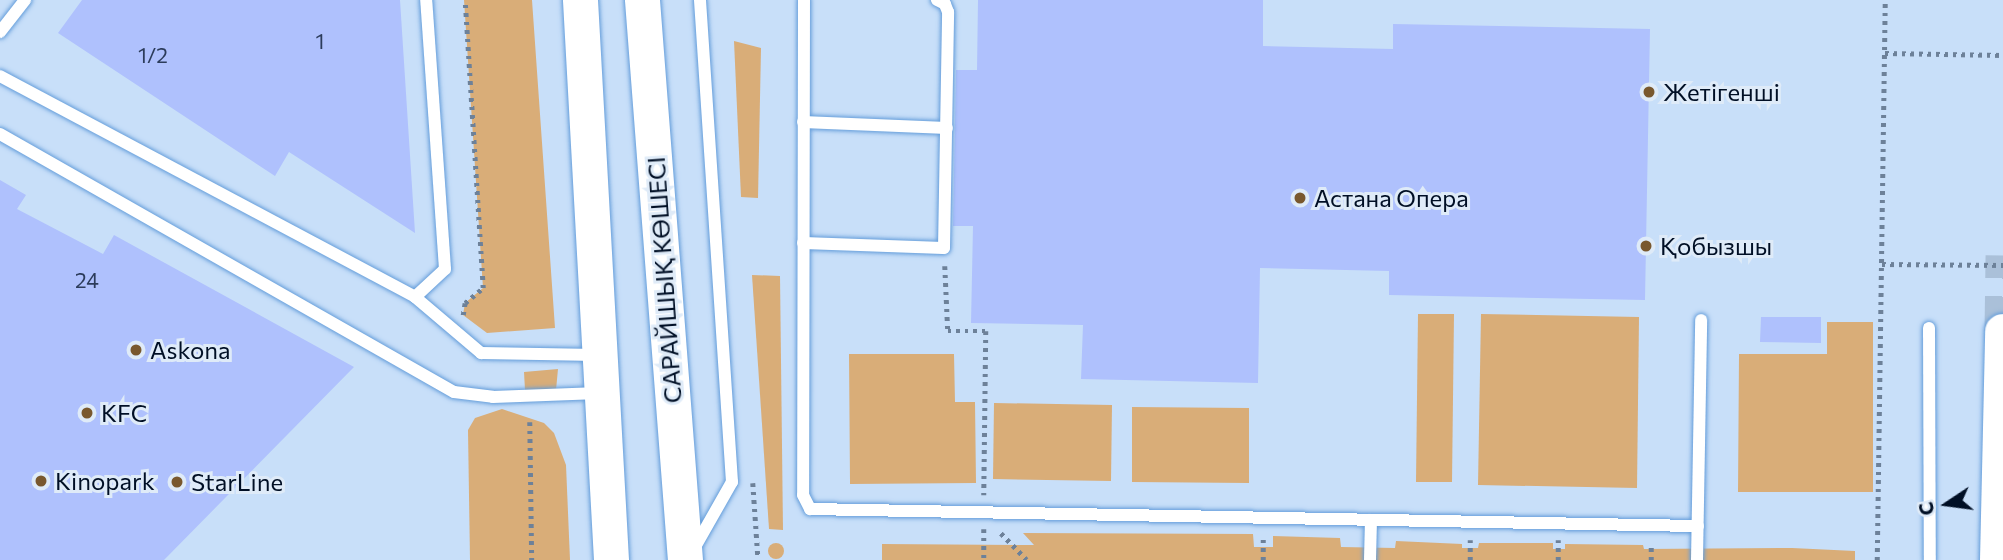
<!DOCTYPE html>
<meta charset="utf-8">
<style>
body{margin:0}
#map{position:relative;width:2003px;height:560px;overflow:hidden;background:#c8dff9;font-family:Commissioner,sans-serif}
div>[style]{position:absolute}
.green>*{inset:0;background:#d9ad78}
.round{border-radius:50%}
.building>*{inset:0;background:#afc1fd}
.secondary-tunnel>*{height:35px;margin-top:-17.5px;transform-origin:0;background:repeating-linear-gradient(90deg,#aac0d9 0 35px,transparent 0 53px)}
.path>*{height:4.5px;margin-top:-2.25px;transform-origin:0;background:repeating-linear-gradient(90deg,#6d8199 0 3.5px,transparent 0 8.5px)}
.roads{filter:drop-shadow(0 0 2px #649dda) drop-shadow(0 0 2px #649dda)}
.service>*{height:12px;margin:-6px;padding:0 6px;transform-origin:6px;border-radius:6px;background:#fff}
.secondary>*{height:35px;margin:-17.5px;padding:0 17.5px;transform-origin:17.5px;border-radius:17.5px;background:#fff}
.dots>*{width:19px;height:19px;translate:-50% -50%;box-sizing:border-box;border:4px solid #dfebf8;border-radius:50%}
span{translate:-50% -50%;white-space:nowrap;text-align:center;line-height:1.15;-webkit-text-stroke:6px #dfebf8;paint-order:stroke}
.number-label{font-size:21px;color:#2c3c5b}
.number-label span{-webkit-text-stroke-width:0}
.poi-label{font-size:24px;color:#000f25}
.left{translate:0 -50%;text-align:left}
.street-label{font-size:24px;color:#000f25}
.north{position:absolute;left:1912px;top:469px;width:70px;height:70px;-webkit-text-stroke:5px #dfebf8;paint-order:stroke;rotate:257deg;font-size:19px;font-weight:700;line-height:28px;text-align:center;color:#000f25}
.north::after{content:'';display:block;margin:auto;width:24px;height:32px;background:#000f25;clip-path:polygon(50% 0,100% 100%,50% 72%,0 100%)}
</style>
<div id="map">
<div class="green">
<div style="clip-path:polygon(464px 0,532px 0,555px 328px,487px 333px,463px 315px,465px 303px,483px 288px)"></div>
<div style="clip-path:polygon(734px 41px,761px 48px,758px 198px,741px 197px)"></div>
<div style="clip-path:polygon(752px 275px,780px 276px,783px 530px,769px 529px)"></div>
<div style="clip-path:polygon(1418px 314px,1454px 314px,1452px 482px,1416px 482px)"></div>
<div style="clip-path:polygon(1481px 314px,1639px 317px,1637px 488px,1478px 485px)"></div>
<div style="clip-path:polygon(1827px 322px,1873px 322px,1873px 492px,1738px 492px,1739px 354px,1827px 354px)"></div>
<div style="clip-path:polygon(849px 354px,954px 354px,955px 402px,975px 402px,976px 483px,850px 484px)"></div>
<div style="clip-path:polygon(558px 369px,556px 390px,525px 390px,524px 372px)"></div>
<div style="clip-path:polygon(994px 403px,1112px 405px,1111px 481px,993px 479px)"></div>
<div style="clip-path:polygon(1132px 407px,1249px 408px,1249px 483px,1132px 482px)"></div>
<div style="clip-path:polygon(502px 409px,544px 423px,554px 433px,566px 465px,570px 560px,470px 560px,468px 430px,475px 418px)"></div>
<div style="clip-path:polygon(1023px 533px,1253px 534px,1254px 547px,1273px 547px,1273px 536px,1340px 538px,1341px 547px,1395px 548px,1396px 541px,1462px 544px,1462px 548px,1478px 548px,1479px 543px,1553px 543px,1553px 549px,1565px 549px,1565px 544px,1643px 545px,1644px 549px,1792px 548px,1855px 551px,1855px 560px,882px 560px,882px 544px,1034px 545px)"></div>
<div class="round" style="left:768px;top:543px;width:16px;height:16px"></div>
</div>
<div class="building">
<div style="clip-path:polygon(82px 0,400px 0,415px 233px,289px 152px,275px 176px,58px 33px)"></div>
<div style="clip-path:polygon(978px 0,1263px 0,1263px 46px,1393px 49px,1393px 24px,1650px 29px,1645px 300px,1389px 295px,1389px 271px,1260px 268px,1258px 383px,1081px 379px,1083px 325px,971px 323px,973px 226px,953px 226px,956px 70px,977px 70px)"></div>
<div style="clip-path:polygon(0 180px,26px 195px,17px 209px,103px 254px,114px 235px,354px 367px,164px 560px,0 560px)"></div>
<div style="clip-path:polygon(1761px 317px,1821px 317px,1821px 343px,1760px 342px)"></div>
</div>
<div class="secondary-tunnel">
<div style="left:2002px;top:331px;width:76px;rotate:-89.2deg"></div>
</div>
<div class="path">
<div style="left:1885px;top:53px;width:118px;rotate:1deg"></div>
<div style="left:1882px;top:264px;width:121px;rotate:0.5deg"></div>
<div style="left:945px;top:266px;width:65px;rotate:87.4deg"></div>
<div style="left:948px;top:331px;width:38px"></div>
<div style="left:986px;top:331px;width:164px;rotate:90.7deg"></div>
<div style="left:463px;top:315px;width:12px;rotate:-81deg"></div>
<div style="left:465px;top:303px;width:23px;rotate:-40deg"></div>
<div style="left:483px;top:288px;width:289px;rotate:-93.6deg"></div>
<div style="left:530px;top:422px;width:138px;rotate:89.2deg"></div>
<div style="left:753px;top:483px;width:74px;rotate:86.1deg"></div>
<div style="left:984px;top:529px;width:31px;rotate:90deg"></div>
<div style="left:1001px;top:533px;width:37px;rotate:46deg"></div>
<div style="left:1263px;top:560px;width:24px;rotate:-90deg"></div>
<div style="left:1470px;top:560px;width:20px;rotate:-90deg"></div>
<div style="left:1558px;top:560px;width:20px;rotate:-90deg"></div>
<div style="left:1651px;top:560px;width:17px;rotate:-90deg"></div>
<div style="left:1877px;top:560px;width:560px;rotate:-89.18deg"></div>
</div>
<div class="roads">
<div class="service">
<div style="left:804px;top:0;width:495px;rotate:90.1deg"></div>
<div style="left:803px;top:495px;width:16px;rotate:63deg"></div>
<div style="left:810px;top:509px;width:888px;rotate:1.1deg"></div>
<div style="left:0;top:32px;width:41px;rotate:-52deg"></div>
<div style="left:0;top:76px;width:470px;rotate:28deg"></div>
<div style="left:415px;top:297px;width:87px;rotate:40.3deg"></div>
<div style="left:481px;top:353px;width:116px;rotate:1deg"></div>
<div style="left:803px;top:122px;width:144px;rotate:2.4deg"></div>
<div style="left:0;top:134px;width:522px;rotate:29.61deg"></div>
<div style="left:454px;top:392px;width:39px;rotate:7deg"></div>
<div style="left:493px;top:397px;width:106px;rotate:-2.2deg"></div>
<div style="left:803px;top:243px;width:141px;rotate:2deg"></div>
<div style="left:944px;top:248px;width:236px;rotate:-89deg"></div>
<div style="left:948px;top:12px;width:9px;rotate:-111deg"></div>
<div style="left:945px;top:4px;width:9px;rotate:-153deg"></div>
<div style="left:415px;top:297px;width:41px;rotate:-43deg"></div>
<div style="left:445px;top:269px;width:270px;rotate:-94deg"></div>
<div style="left:1929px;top:328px;width:232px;rotate:89.8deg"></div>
<div style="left:695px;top:547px;width:75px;rotate:-60.4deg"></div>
<div style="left:732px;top:482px;width:483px;rotate:-93.8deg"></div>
<div style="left:1370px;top:560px;width:40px;rotate:-88.6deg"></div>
<div style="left:1697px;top:560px;width:240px;rotate:-89deg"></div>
</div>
<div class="secondary">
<div style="left:580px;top:0;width:561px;rotate:86.83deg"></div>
<div style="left:642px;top:0;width:562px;rotate:85.61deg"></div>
<div style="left:1997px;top:560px;width:229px;rotate:-88.7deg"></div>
</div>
</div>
<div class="dots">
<div style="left:1649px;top:92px;background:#79582e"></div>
<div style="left:1300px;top:198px;background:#79582e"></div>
<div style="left:1646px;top:246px;background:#79582e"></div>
<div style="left:136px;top:350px;background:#79582e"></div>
<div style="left:87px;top:413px;background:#79582e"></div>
<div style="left:41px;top:481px;background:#79582e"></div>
<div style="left:177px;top:482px;background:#79582e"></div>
</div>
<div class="number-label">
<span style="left:320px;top:41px">1</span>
<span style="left:153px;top:55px">1/2</span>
<span style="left:87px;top:280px">24</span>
</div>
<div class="poi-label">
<span class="left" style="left:1663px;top:92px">Жетігенші</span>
<span class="left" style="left:1314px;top:198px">Астана Опера</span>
<span class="left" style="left:1660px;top:246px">Қобызшы</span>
<span class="left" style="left:150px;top:350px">Askona</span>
<span class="left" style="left:101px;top:413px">KFC</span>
<span class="left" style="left:55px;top:481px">Kinopark</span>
<span class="left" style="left:191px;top:482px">StarLine</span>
</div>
<div class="street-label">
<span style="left:664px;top:280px;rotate:-94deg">САРАЙШЫҚ КӨШЕСІ</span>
</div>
<div class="north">С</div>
</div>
